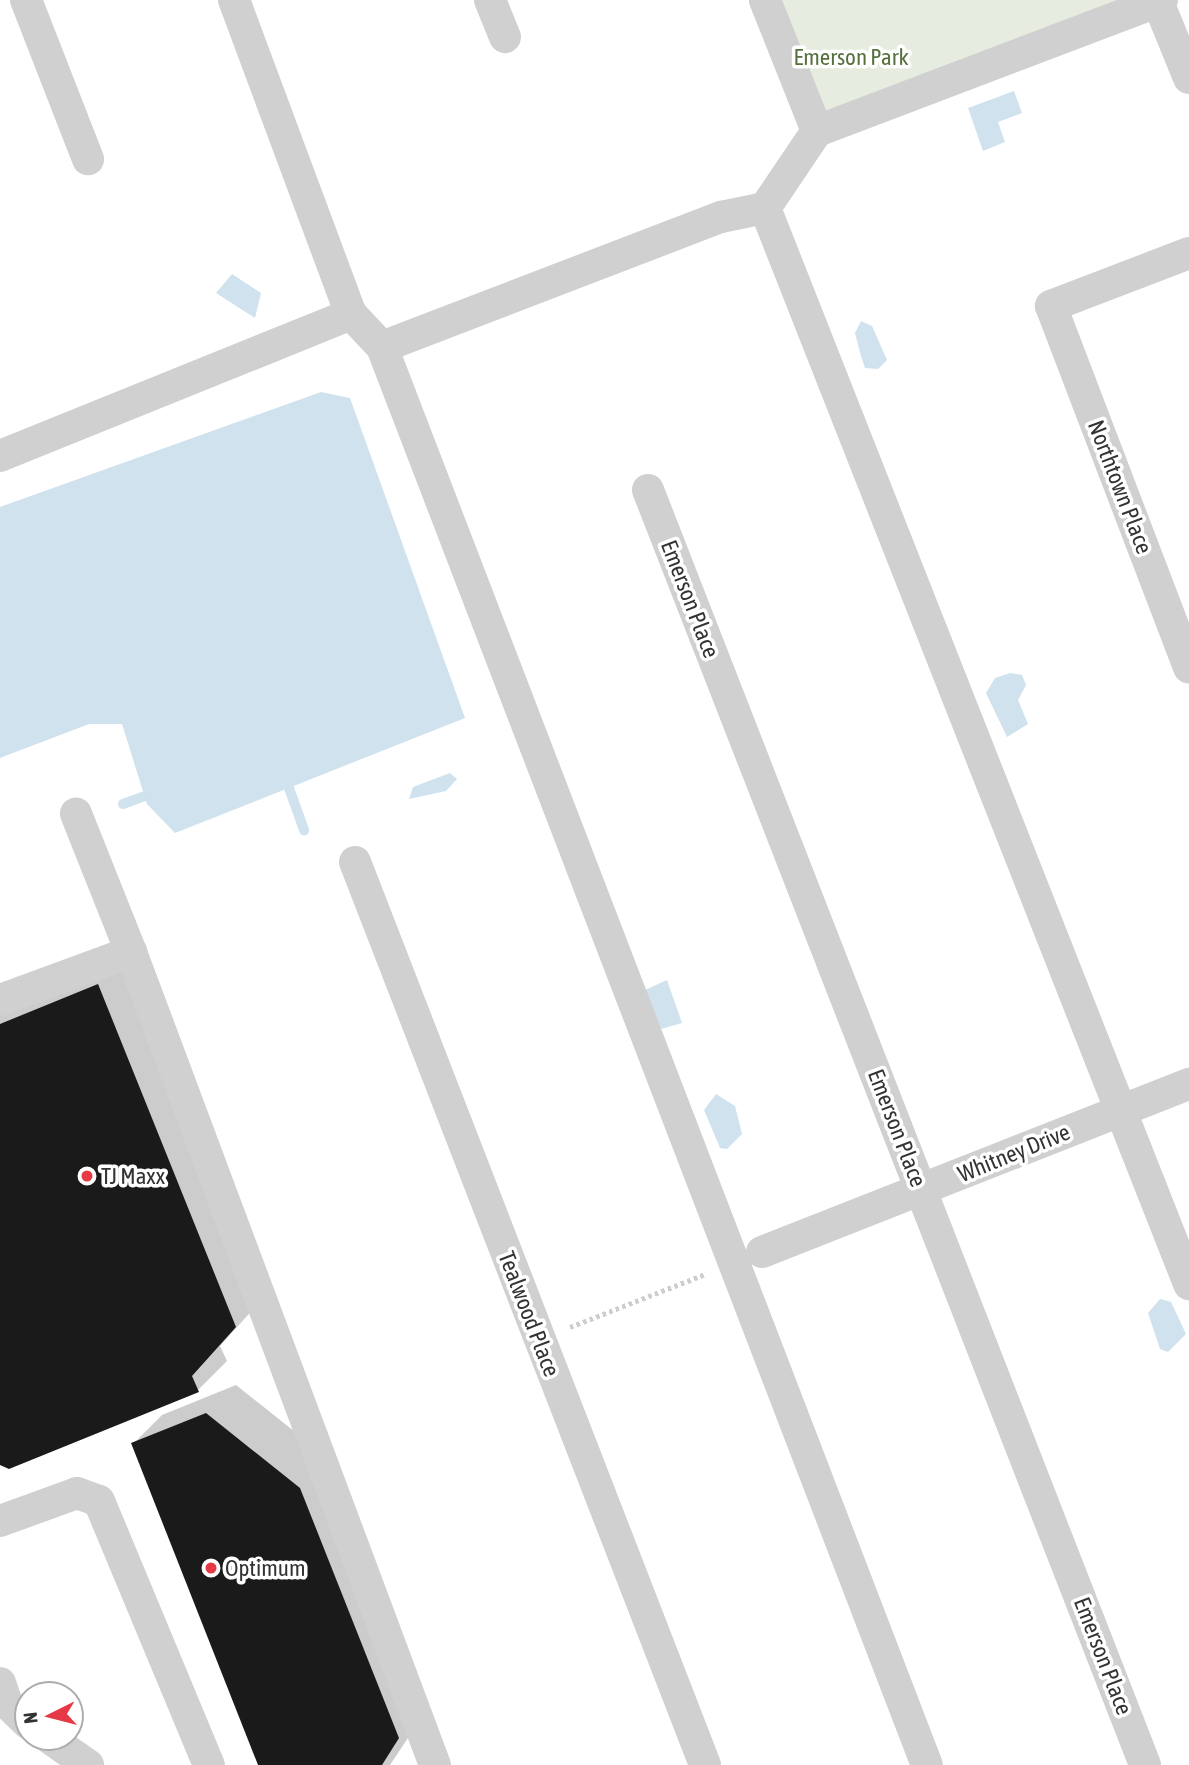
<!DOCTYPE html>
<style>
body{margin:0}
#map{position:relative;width:1189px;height:1765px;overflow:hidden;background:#fff;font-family:"Asap Condensed",sans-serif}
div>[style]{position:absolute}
.green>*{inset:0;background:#e6ecdf}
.water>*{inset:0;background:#cfe2ee}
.shadow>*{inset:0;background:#0003}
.stream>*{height:10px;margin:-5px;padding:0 5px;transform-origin:5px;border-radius:5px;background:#cfe2ee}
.building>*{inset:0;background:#1a1a1a}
.path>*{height:4.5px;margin-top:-2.25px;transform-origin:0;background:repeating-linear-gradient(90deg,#cdcdcd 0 3.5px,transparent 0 7px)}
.minor>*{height:32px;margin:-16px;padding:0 16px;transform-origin:16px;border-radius:16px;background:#d0d0d0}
.dots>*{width:19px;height:19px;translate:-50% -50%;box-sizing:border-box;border:4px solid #fff;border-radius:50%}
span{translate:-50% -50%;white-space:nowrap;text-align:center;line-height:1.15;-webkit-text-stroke:7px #fff;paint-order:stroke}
.park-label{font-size:23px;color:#56703f}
.street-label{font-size:23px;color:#333}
.poi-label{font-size:23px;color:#333}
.left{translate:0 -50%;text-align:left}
.north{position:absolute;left:14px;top:1681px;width:70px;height:70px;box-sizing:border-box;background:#fff;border:2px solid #adadad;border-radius:50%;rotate:264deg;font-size:19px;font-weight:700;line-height:28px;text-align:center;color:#333}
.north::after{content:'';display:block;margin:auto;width:24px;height:32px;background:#e63946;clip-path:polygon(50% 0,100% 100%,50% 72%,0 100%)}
</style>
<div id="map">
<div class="green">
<div style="clip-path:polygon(765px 0,1162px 0,817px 131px)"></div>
</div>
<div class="water">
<div style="clip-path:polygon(1014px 91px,1022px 113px,998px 122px,1005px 142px,983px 151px,968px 108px)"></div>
<div style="clip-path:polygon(232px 274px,261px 293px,255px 318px,216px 293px)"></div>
<div style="clip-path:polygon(861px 321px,872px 326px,887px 360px,878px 369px,865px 368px,861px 356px,855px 333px)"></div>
<div style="clip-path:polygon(321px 392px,350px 398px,465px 718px,175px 833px,147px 804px,122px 724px,89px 724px,0 758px,0 507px)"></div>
<div style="clip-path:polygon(1010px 673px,1022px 675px,1026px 685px,1018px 700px,1028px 724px,1007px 737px,986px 693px,995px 678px)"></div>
<div style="clip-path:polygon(450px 773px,457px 779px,446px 791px,409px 799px,413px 787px)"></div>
<div style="clip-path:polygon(667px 980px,682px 1023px,661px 1029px,645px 990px)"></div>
<div style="clip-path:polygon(716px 1094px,735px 1106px,742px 1134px,727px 1149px,720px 1148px,704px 1110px)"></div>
<div style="clip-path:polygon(1160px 1299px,1171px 1302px,1186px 1334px,1168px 1352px,1160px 1349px,1148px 1313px)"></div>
</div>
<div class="shadow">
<div style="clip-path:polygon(127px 957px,264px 1297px,220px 1346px,227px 1361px,198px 1390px,0 1463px,0 1008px)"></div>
<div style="clip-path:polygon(236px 1385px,329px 1459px,428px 1708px,390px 1765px,260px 1765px,133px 1444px,162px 1415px)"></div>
</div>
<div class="stream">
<div style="left:289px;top:788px;width:45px;rotate:70.3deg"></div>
<div style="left:123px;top:804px;width:23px;rotate:-20deg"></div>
</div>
<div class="building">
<div style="clip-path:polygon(98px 984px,236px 1327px,192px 1376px,199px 1392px,9px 1469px,0 1465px,0 1024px)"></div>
<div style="clip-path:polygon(206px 1413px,300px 1488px,399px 1738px,382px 1765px,258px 1765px,131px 1443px)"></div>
</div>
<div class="path">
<div style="left:570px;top:1327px;width:145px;rotate:-21.4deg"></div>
</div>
<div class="minor">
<div style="left:26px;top:0;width:171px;rotate:68.7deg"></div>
<div style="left:234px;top:0;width:335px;rotate:69.6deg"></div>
<div style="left:351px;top:314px;width:45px;rotate:46.8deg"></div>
<div style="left:382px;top:347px;width:1519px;rotate:68.98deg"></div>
<div style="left:490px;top:0;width:40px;rotate:68deg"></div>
<div style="left:1158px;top:2px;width:82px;rotate:67.8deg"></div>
<div style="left:817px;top:131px;width:369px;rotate:-20.8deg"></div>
<div style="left:765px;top:208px;width:1157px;rotate:68.49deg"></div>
<div style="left:1189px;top:253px;width:148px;rotate:159deg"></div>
<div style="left:1051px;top:306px;width:387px;rotate:69.1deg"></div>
<div style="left:382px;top:347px;width:363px;rotate:-21deg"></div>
<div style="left:721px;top:217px;width:45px;rotate:-11.6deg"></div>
<div style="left:765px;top:208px;width:93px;rotate:-56deg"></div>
<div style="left:817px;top:131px;width:141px;rotate:-111.7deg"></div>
<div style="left:0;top:456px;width:379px;rotate:-22deg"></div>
<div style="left:648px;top:490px;width:1368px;rotate:68.7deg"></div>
<div style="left:355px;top:862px;width:968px;rotate:68.81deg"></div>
<div style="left:131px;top:952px;width:868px;rotate:69.5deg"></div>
<div style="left:0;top:1000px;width:140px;rotate:-20.1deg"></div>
<div style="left:131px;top:952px;width:149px;rotate:-111.7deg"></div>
<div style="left:762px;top:1252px;width:459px;rotate:-21.5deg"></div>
<div style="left:0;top:1521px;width:82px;rotate:-20deg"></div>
<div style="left:77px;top:1493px;width:23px;rotate:20deg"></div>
<div style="left:99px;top:1501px;width:286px;rotate:67.4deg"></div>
<div style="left:0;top:1683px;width:21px;rotate:71deg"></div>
<div style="left:7px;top:1703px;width:29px;rotate:44deg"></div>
<div style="left:48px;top:1737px;width:49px;rotate:35deg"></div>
</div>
<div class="dots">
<div style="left:87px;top:1176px;background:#e63946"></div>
<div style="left:211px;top:1568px;background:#e63946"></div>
</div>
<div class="park-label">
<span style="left:851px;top:57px">Emerson Park</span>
</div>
<div class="street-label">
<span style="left:1120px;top:487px;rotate:69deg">Northtown Place</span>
<span style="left:690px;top:599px;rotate:69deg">Emerson Place</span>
<span style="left:897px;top:1128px;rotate:69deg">Emerson Place</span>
<span style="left:1014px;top:1153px;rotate:-22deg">Whitney Drive</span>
<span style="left:529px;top:1314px;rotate:69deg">Tealwood Place</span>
<span style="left:1103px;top:1656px;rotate:69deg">Emerson Place</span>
</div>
<div class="poi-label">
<span class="left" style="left:101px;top:1176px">TJ Maxx</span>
<span class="left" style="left:225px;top:1568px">Optimum</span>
</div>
<div class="north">N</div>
</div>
